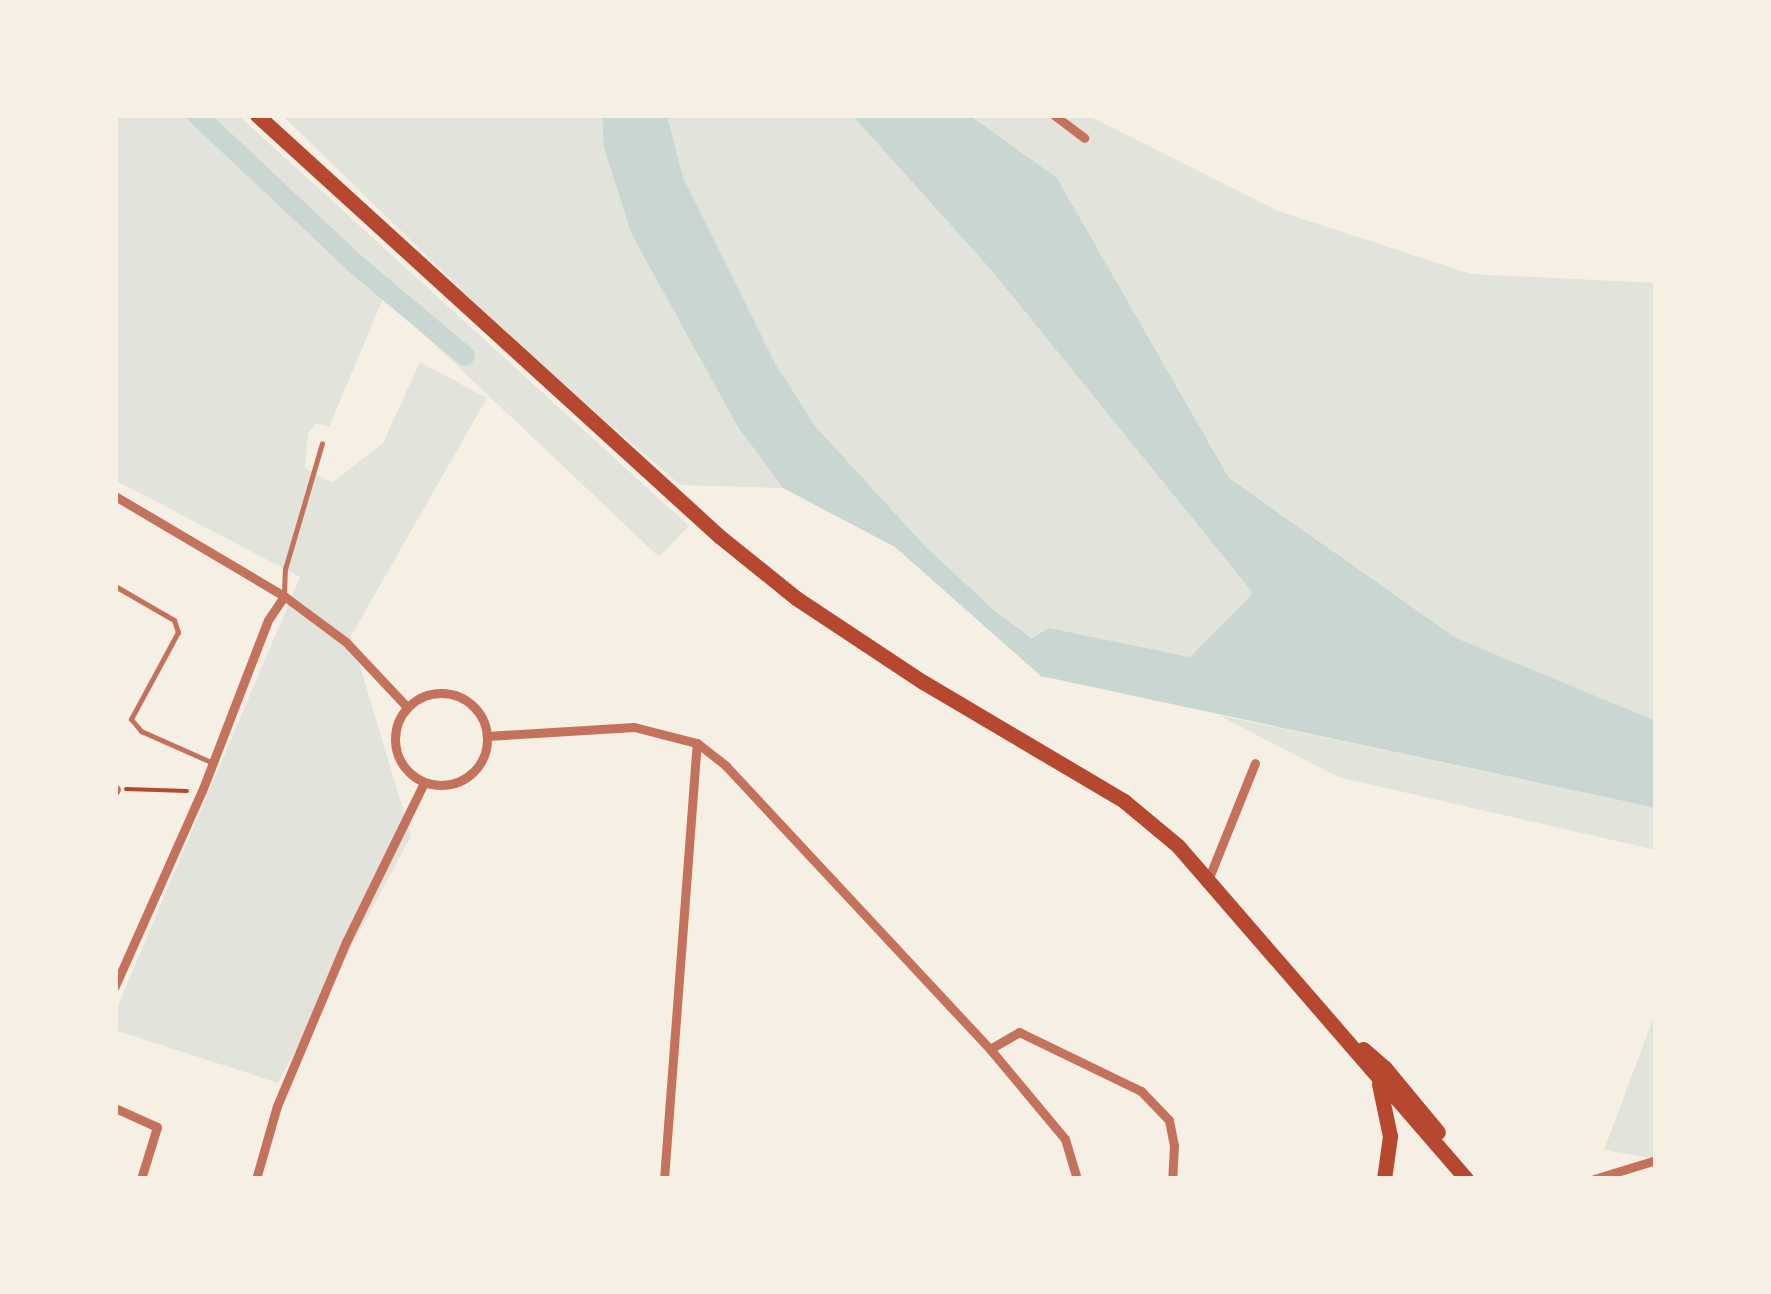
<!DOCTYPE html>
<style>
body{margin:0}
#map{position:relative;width:1771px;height:1294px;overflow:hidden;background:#f6efe4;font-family:Commissioner,sans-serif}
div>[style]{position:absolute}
.green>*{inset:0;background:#e2e4dc}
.water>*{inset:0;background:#c9d6d2}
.canal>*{height:20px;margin:-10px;padding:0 10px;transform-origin:10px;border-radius:10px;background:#c9d6d2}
.path>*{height:4px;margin:-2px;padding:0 2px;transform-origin:2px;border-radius:2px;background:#b5482f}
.service>*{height:5px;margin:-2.5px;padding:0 2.5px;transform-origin:2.5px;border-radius:2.5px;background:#c5725c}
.minor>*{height:9px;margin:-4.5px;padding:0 4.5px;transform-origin:4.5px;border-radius:4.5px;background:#c5725c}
.minor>.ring{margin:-4.5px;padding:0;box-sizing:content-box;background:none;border:9px solid #c5725c;border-radius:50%}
.primary>*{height:15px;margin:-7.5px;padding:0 7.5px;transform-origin:7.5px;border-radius:7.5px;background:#b5482f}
span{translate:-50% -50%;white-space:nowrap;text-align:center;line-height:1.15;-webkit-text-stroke:10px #f6efe4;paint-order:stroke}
.frame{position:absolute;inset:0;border:118px solid #f6efe4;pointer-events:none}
</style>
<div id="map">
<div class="green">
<div style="clip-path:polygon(115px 115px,238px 115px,689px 526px,659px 557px,378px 291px,382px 301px,329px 427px,316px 423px,308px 433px,305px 468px,332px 483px,383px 443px,420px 362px,487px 398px,351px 636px,411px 836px,278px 1083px,115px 1030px,115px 1012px,300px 577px,115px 480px)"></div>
<div style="clip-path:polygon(282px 115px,602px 115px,604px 148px,738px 427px,783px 488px,680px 485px,516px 343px)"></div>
<div style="clip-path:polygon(667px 115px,852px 115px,992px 271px,1253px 593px,1189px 657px,1049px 628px,1033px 638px,994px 610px,926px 547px,816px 427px,776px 365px,683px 177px)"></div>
<div style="clip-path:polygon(969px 115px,1087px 115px,1278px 211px,1471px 274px,1656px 283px,1656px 721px,1456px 638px,1229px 478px,1057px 178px)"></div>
<div style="clip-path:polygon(1218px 715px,1656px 808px,1656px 850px,1338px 777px)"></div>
<div style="clip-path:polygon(1656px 1011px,1656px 1159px,1604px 1150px)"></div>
</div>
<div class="water">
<div style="clip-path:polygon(602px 115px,667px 115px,683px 177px,776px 365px,816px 427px,926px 547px,994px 610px,1032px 638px,1049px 628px,1190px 657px,1253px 593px,992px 271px,852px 115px,969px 115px,1057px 178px,1229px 478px,1456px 638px,1656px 721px,1656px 808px,1041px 676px,895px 547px,783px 488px,738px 427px,632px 235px,604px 148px)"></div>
</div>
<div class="canal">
<div style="left:197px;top:115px;width:222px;rotate:43.2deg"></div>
<div style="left:359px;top:267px;width:138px;rotate:40deg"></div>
</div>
<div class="path">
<div style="left:126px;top:789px;width:61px;rotate:1.9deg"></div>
</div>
<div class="service">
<div style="left:115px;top:586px;width:68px;rotate:30deg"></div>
<div style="left:174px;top:620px;width:13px;rotate:72deg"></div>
<div style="left:178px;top:632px;width:99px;rotate:118.4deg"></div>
<div style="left:131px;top:719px;width:16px;rotate:50deg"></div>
<div style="left:141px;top:731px;width:77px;rotate:23.9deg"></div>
<div style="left:284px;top:594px;width:25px;rotate:-88deg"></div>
<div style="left:285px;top:569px;width:131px;rotate:-73.6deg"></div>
</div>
<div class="minor">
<div style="left:1054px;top:115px;width:38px;rotate:37deg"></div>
<div style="left:115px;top:496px;width:196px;rotate:30.6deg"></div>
<div style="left:284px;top:596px;width:77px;rotate:36.6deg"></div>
<div style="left:346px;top:642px;width:89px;rotate:46.8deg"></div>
<div class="ring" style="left:395px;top:693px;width:83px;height:83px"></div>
<div style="left:487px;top:736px;width:147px;rotate:-3.5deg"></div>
<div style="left:634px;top:727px;width:65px;rotate:14.3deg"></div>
<div style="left:697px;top:743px;width:37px;rotate:38deg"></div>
<div style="left:726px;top:766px;width:387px;rotate:47deg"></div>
<div style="left:990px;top:1049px;width:117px;rotate:50.2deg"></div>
<div style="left:1065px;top:1139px;width:42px;rotate:73.3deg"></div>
<div style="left:115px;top:791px;width:2px;rotate:-63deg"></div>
<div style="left:1208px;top:880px;width:126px;rotate:-68.1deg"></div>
<div style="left:115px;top:986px;width:214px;rotate:-66deg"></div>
<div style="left:202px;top:791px;width:183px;rotate:-68.9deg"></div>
<div style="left:268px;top:620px;width:29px;rotate:-56deg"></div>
<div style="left:990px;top:1049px;width:34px;rotate:-30deg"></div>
<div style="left:1019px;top:1032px;width:136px;rotate:25.8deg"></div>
<div style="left:1141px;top:1091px;width:40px;rotate:46deg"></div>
<div style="left:1169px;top:1120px;width:25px;rotate:79deg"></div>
<div style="left:1174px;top:1145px;width:34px;rotate:93deg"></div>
<div style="left:115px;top:1108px;width:46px;rotate:24.3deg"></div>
<div style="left:157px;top:1127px;width:54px;rotate:107.1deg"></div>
<div style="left:256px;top:1179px;width:76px;rotate:-74deg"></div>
<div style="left:277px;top:1106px;width:178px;rotate:-67.2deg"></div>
<div style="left:346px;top:942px;width:177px;rotate:-63.9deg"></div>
<div style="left:664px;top:1179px;width:437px;rotate:-85.7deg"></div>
<div style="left:1594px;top:1179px;width:65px;rotate:-17deg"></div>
</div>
<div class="primary">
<div style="left:257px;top:115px;width:625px;rotate:42.34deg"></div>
<div style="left:719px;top:536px;width:99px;rotate:38.8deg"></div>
<div style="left:796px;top:598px;width:152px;rotate:33.5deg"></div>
<div style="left:923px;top:682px;width:234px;rotate:30.6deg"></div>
<div style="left:1124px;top:801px;width:70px;rotate:39.8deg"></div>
<div style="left:1178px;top:846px;width:440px;rotate:49.1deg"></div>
<div style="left:1363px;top:1049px;width:29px;rotate:41deg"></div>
<div style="left:1385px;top:1068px;width:83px;rotate:50.4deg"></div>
<div style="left:1379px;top:1084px;width:53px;rotate:78.1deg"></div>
<div style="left:1390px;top:1136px;width:43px;rotate:97.9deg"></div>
</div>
<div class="frame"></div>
</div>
